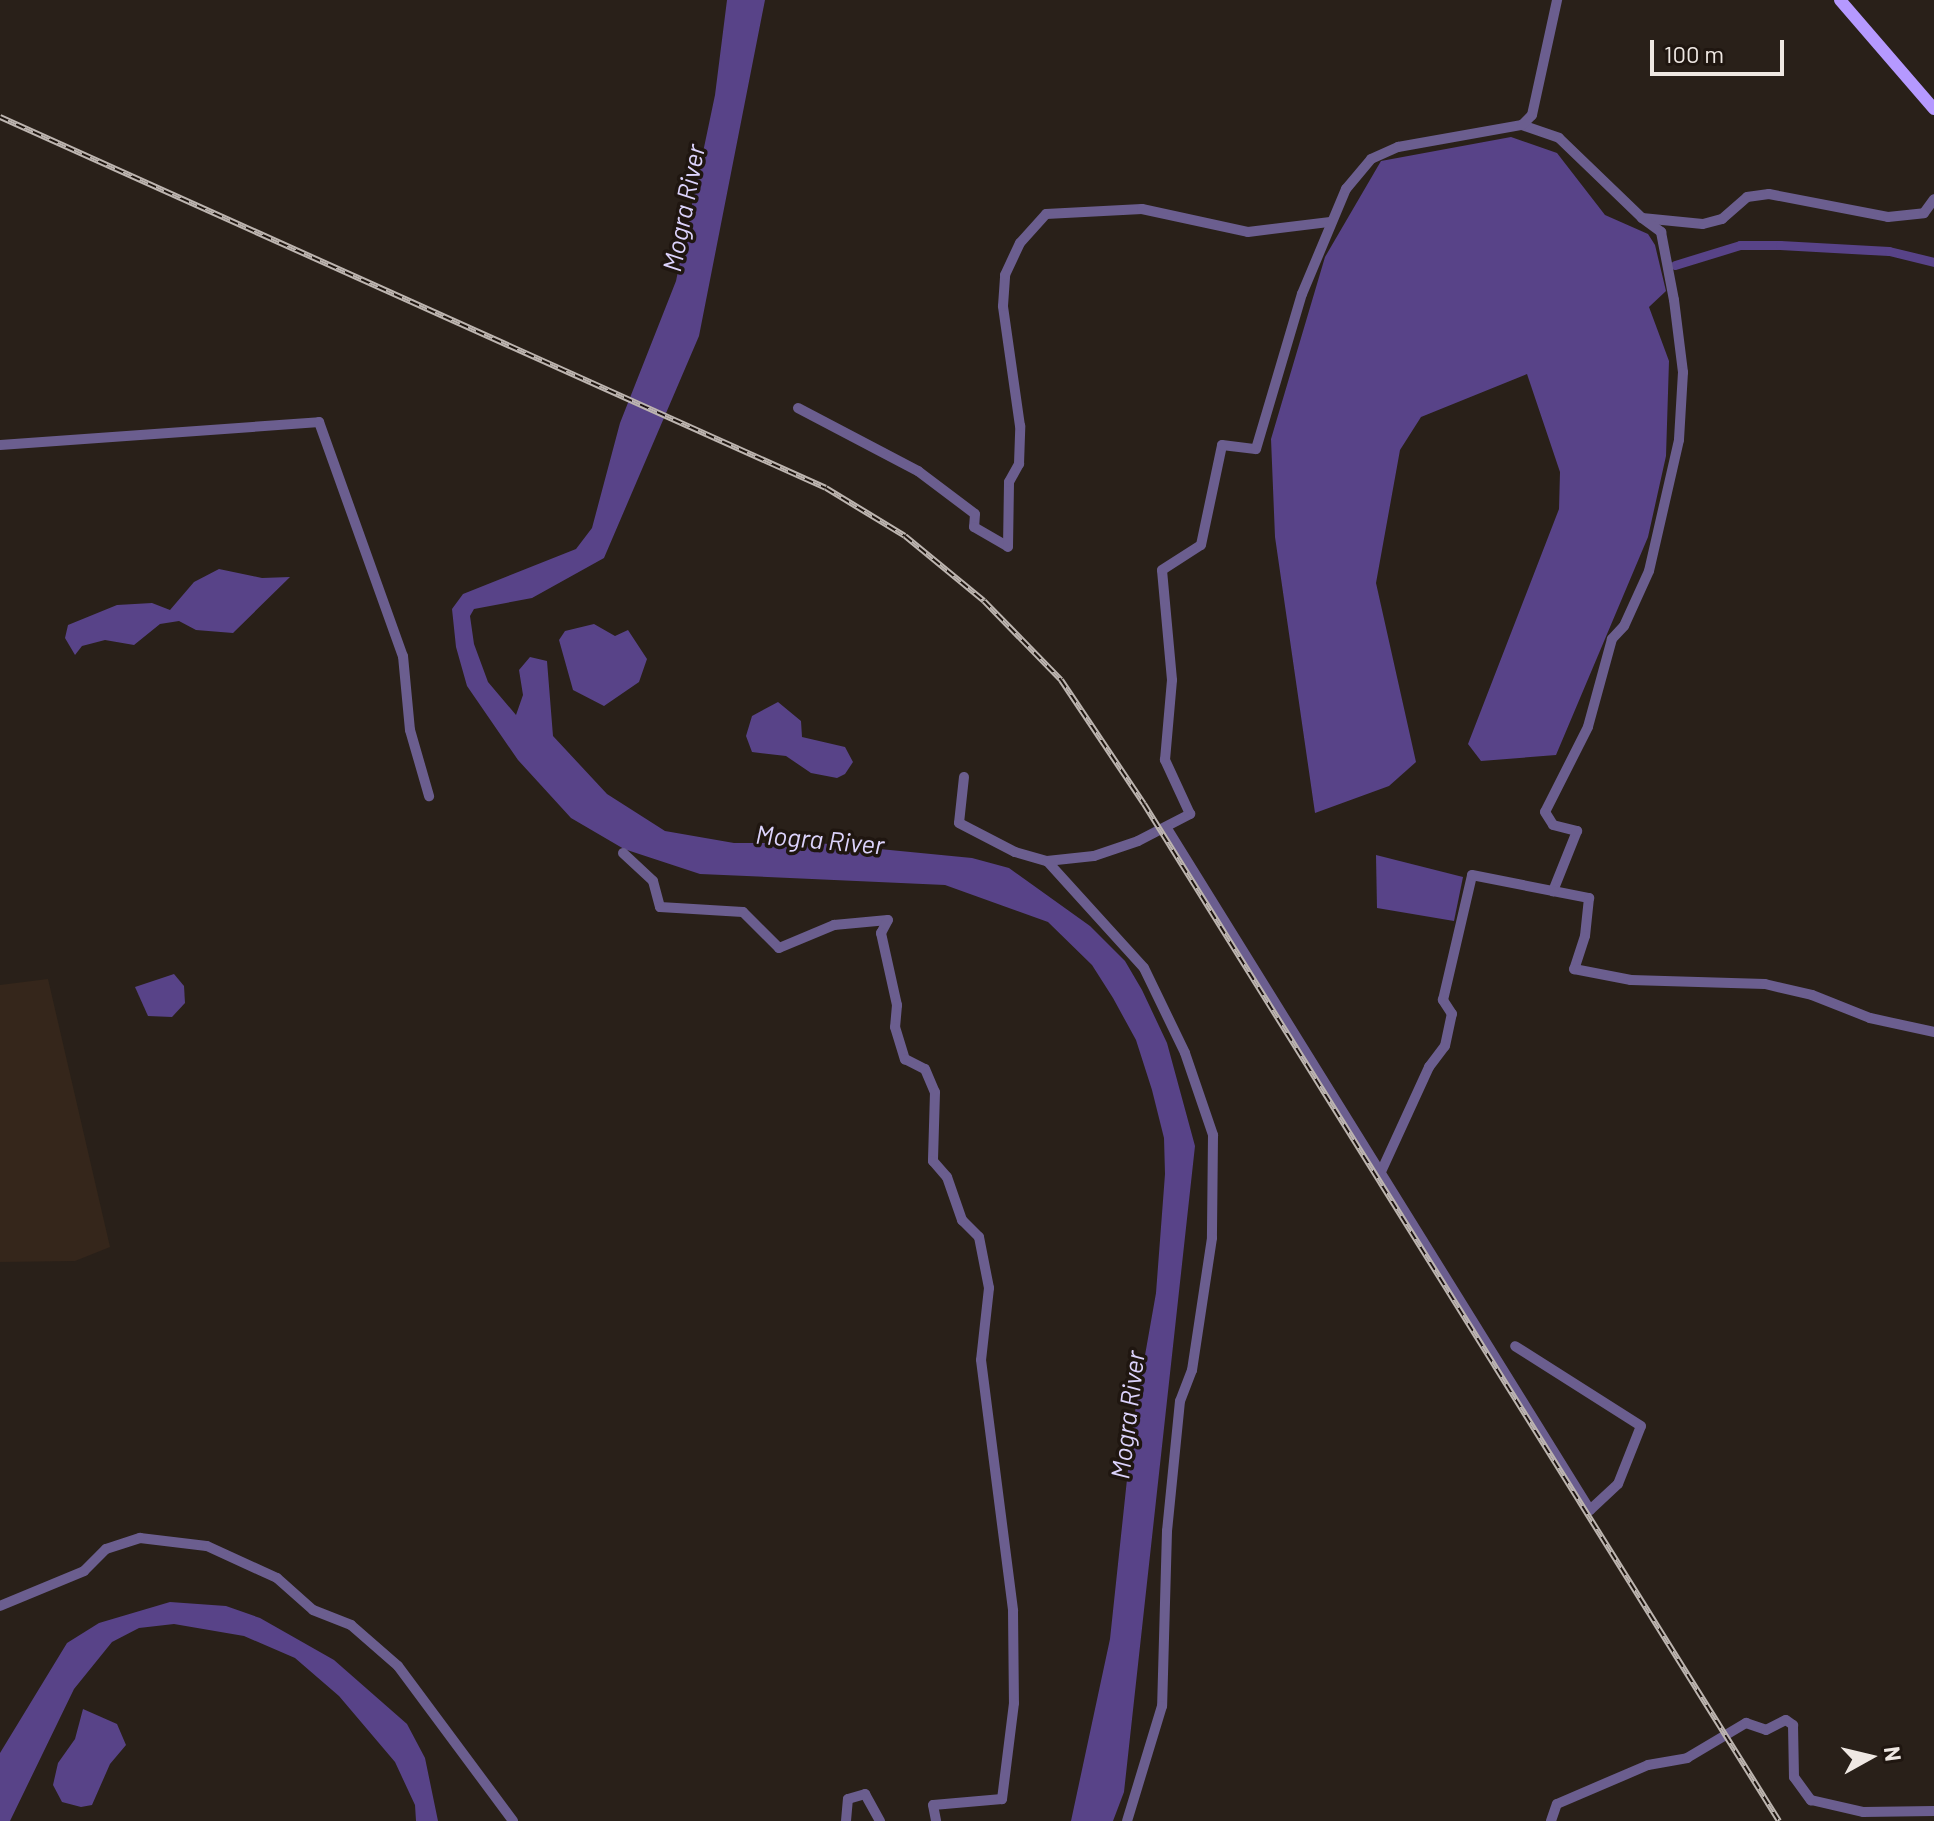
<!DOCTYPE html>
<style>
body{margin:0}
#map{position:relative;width:1934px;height:1821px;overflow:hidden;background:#292019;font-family:Barlow,sans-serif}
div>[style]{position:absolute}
.built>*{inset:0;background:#35261b}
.water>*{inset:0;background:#584388}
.canal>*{height:9px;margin:-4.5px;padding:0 4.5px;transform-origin:4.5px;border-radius:4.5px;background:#584388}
.minor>*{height:10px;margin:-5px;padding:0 5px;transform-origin:5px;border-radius:5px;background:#6b5e8f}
.major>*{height:12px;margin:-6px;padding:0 6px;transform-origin:6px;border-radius:6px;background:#b599ff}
.rail>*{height:6px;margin-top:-3px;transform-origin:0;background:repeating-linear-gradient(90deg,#1f1610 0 9px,#bdb5b0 0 18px);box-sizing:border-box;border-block:2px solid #bdb5b0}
span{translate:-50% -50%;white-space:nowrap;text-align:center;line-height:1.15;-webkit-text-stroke:7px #1f1610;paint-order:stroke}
.water-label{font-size:26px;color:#dcd3fc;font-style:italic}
.north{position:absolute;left:1830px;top:1717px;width:80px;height:80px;-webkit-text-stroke:6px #1f1610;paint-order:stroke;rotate:82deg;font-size:22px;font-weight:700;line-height:32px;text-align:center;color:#efe8e3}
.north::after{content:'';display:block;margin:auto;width:28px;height:36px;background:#efe8e3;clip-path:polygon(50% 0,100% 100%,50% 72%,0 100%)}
.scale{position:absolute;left:1650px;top:40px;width:134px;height:36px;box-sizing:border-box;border:4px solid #efe8e3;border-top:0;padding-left:10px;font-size:24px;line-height:28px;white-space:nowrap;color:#efe8e3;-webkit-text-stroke:6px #1f1610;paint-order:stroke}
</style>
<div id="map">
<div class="built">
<div style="clip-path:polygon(48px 979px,110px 1247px,75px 1261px,0 1262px,0 985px)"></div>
</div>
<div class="water">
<div style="clip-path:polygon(727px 0,765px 0,699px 336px,604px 558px,532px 598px,474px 609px,470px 616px,474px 644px,488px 682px,516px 715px,523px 695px,519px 670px,530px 657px,547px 661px,553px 736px,607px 794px,665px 831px,734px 843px,818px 843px,972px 858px,1009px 868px,1090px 926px,1125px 961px,1142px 990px,1167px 1043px,1195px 1146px,1124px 1792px,1113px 1821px,1071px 1821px,1110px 1639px,1133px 1423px,1156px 1293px,1165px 1174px,1164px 1138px,1152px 1090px,1136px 1040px,1113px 998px,1092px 965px,1048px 922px,945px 885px,700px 874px,624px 849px,571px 818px,518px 760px,467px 686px,456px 647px,452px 609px,463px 594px,576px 549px,592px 528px,620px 423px,676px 281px,715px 95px)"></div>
<div style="clip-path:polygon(1511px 137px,1557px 153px,1605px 215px,1648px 234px,1655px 245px,1666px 291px,1649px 307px,1669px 361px,1666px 456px,1648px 537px,1556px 755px,1481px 761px,1468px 744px,1559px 509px,1560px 472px,1527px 374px,1421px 417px,1400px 450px,1376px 583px,1416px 762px,1389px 786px,1315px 813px,1275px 537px,1271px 439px,1325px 257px,1381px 161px)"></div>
<div style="clip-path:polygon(219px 569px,262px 578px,290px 577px,233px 633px,196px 630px,179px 621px,160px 624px,134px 645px,105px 640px,82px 646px,75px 655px,65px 638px,68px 625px,117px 605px,152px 603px,170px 610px,194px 582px)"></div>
<div style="clip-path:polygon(594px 624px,615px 636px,628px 630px,647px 659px,639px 682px,604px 706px,573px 690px,559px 640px,565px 631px)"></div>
<div style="clip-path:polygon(778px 702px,801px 721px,802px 737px,845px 747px,853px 762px,845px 774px,837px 778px,811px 773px,786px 756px,752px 752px,746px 736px,752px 716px)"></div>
<div style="clip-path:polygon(1376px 855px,1463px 877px,1454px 921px,1377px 908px)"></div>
<div style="clip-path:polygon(174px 974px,184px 986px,185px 1003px,172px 1017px,148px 1016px,135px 987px)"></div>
<div style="clip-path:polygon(170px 1602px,226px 1606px,260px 1618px,334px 1660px,407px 1724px,425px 1758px,438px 1821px,416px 1821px,415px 1805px,395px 1762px,339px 1696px,295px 1658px,244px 1636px,174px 1624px,139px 1628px,112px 1642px,74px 1689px,10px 1821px,0 1821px,0 1753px,67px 1643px,99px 1623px)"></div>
<div style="clip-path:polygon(83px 1709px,117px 1724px,126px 1745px,110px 1764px,92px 1805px,81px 1807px,62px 1802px,53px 1785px,58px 1763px,75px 1739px)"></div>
</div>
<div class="canal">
<div style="left:1675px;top:265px;width:68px;rotate:-17.1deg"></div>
<div style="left:1740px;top:245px;width:40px"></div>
<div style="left:1780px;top:245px;width:109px;rotate:3.2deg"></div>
<div style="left:1889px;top:251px;width:46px;rotate:13.7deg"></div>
</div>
<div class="minor">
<div style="left:1522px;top:125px;width:39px;rotate:19deg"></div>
<div style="left:1559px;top:138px;width:115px;rotate:43.9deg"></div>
<div style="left:1642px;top:218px;width:61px;rotate:5.6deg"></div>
<div style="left:1703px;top:224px;width:20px;rotate:-15deg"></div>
<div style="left:1722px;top:219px;width:33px;rotate:-41deg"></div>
<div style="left:1747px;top:197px;width:22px;rotate:-8deg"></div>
<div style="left:1769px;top:194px;width:121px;rotate:10.9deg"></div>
<div style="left:1888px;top:217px;width:36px;rotate:-6deg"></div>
<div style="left:1924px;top:213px;width:17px;rotate:-54deg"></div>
<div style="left:1642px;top:218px;width:24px;rotate:36deg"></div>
<div style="left:1661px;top:232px;width:69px;rotate:79.2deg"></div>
<div style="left:1674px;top:300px;width:73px;rotate:82.9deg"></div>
<div style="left:1683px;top:372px;width:68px;rotate:93.4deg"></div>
<div style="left:1679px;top:440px;width:134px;rotate:102.9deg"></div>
<div style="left:1649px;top:571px;width:60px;rotate:114.4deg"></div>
<div style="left:1624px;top:626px;width:18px;rotate:133deg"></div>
<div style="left:1612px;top:639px;width:91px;rotate:105.3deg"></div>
<div style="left:1588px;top:727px;width:95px;rotate:116.8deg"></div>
<div style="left:1545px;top:812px;width:15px;rotate:58deg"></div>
<div style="left:1553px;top:825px;width:25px;rotate:14deg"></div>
<div style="left:1577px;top:831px;width:65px;rotate:111.8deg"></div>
<div style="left:1553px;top:891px;width:37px;rotate:11deg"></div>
<div style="left:1589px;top:898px;width:38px;rotate:96deg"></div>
<div style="left:1585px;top:936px;width:35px;rotate:108deg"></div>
<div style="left:1574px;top:969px;width:58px;rotate:10.9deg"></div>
<div style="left:1631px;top:980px;width:134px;rotate:1.7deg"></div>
<div style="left:1765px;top:984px;width:48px;rotate:13.2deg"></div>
<div style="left:1812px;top:995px;width:62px;rotate:21.6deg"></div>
<div style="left:1870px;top:1018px;width:66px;rotate:12.3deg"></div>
<div style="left:798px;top:408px;width:136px;rotate:27.7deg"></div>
<div style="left:918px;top:471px;width:71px;rotate:37deg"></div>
<div style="left:975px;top:514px;width:13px;rotate:94deg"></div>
<div style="left:974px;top:527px;width:39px;rotate:30deg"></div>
<div style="left:1008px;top:547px;width:65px;rotate:-89.1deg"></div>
<div style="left:1009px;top:482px;width:21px;rotate:-61deg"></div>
<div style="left:1019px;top:464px;width:38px;rotate:-88deg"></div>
<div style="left:1020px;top:426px;width:121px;rotate:-98.1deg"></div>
<div style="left:1003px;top:306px;width:31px;rotate:-86deg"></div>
<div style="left:1005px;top:275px;width:35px;rotate:-65deg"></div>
<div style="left:1020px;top:243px;width:39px;rotate:-48deg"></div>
<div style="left:1046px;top:214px;width:96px;rotate:-3deg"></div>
<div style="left:1142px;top:209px;width:108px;rotate:12.2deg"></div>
<div style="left:1248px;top:232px;width:83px;rotate:-7deg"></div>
<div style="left:0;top:445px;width:320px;rotate:-4.1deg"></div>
<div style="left:319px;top:422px;width:249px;rotate:70.3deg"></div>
<div style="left:403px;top:656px;width:74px;rotate:84.6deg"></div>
<div style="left:410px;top:730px;width:69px;rotate:73.9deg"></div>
<div style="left:964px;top:777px;width:46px;rotate:96.2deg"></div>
<div style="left:959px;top:823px;width:63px;rotate:27.4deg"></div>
<div style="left:1015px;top:852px;width:33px;rotate:16deg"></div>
<div style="left:1047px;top:861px;width:47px;rotate:-6.1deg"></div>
<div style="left:1094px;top:856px;width:46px;rotate:-18.8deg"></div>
<div style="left:1138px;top:841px;width:59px;rotate:-27.4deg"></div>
<div style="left:1190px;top:814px;width:60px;rotate:-114.8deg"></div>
<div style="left:1165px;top:760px;width:80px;rotate:-85deg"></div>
<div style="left:1172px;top:680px;width:110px;rotate:-95.2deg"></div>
<div style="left:1162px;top:570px;width:46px;rotate:-32.7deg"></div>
<div style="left:1201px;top:545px;width:102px;rotate:-78.1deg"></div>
<div style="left:1222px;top:445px;width:34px;rotate:7deg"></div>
<div style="left:1256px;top:449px;width:162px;rotate:-73.5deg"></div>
<div style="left:1302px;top:294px;width:114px;rotate:-67.3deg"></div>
<div style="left:1346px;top:189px;width:39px;rotate:-50deg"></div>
<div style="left:1371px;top:159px;width:30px;rotate:-24deg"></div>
<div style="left:1398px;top:147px;width:126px;rotate:-10.1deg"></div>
<div style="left:1522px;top:125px;width:14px;rotate:-45deg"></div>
<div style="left:1532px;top:115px;width:118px;rotate:-77.7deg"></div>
<div style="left:1166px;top:827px;width:804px;rotate:58.17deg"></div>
<div style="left:1590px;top:1510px;width:38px;rotate:-43deg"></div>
<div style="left:1618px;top:1484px;width:62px;rotate:-68.4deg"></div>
<div style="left:1641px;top:1426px;width:149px;rotate:-147.6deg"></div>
<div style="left:623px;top:853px;width:41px;rotate:43deg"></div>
<div style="left:653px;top:881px;width:27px;rotate:75deg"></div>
<div style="left:660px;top:907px;width:83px;rotate:3.4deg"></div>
<div style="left:743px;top:912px;width:51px;rotate:45deg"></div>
<div style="left:779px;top:948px;width:60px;rotate:-22.7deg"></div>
<div style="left:834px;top:925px;width:54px;rotate:-5.3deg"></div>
<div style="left:888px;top:920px;width:15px;rotate:118deg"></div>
<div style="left:881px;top:933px;width:74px;rotate:77.5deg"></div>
<div style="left:897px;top:1005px;width:22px;rotate:95deg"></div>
<div style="left:895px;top:1027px;width:34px;rotate:73deg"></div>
<div style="left:905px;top:1059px;width:22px;rotate:27deg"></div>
<div style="left:925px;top:1069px;width:25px;rotate:67deg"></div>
<div style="left:935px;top:1092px;width:69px;rotate:91.7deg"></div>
<div style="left:933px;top:1161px;width:21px;rotate:49deg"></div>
<div style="left:947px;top:1177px;width:46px;rotate:70.8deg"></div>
<div style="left:962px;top:1220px;width:24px;rotate:45deg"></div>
<div style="left:979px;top:1237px;width:52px;rotate:78.9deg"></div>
<div style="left:989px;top:1288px;width:72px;rotate:96.3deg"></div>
<div style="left:981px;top:1360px;width:253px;rotate:82.7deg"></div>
<div style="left:1013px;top:1611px;width:92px;rotate:89.4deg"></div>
<div style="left:1014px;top:1703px;width:97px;rotate:97.1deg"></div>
<div style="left:1002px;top:1799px;width:69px;rotate:175deg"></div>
<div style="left:933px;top:1805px;width:16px;rotate:79deg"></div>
<div style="left:1047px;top:861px;width:144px;rotate:47.8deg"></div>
<div style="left:1144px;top:968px;width:94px;rotate:64.2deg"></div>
<div style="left:1185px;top:1053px;width:87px;rotate:71.1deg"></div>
<div style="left:1213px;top:1135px;width:103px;rotate:90.6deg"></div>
<div style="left:1212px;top:1238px;width:134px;rotate:98.6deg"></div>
<div style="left:1192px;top:1370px;width:33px;rotate:111deg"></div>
<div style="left:1180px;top:1401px;width:131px;rotate:95.7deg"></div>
<div style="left:1167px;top:1531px;width:175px;rotate:91.6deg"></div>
<div style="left:1162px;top:1706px;width:120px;rotate:106.9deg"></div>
<div style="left:1380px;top:1174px;width:118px;rotate:-65.4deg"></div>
<div style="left:1429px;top:1067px;width:26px;rotate:-53deg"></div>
<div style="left:1445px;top:1046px;width:33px;rotate:-78deg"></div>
<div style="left:1452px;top:1014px;width:17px;rotate:-123deg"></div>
<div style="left:1443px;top:1000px;width:128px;rotate:-76.9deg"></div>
<div style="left:1472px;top:875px;width:83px;rotate:11.2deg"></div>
<div style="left:0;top:1606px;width:91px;rotate:-22.6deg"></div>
<div style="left:84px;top:1571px;width:31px;rotate:-45deg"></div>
<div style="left:106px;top:1549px;width:36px;rotate:-18deg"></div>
<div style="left:140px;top:1538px;width:67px;rotate:6.8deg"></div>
<div style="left:207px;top:1546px;width:77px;rotate:24.6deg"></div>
<div style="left:277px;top:1578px;width:48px;rotate:41.6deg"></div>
<div style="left:313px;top:1610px;width:41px;rotate:21.5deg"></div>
<div style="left:351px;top:1625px;width:62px;rotate:41.1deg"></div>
<div style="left:398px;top:1666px;width:193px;rotate:53.4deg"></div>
<div style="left:846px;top:1821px;width:22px;rotate:-85deg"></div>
<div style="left:848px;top:1799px;width:18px;rotate:-16deg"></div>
<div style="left:865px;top:1794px;width:31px;rotate:61deg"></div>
<div style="left:1551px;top:1821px;width:18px;rotate:-71deg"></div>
<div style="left:1557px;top:1804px;width:99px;rotate:-23.2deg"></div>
<div style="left:1648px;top:1765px;width:40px;rotate:-10deg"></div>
<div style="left:1687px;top:1758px;width:69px;rotate:-30.7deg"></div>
<div style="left:1746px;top:1723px;width:21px;rotate:19deg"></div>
<div style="left:1766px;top:1730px;width:22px;rotate:-27deg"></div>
<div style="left:1786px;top:1720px;width:9px;rotate:36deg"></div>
<div style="left:1793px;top:1725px;width:52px;rotate:88.9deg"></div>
<div style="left:1794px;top:1777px;width:29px;rotate:54deg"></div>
<div style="left:1811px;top:1800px;width:53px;rotate:13deg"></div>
<div style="left:1863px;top:1812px;width:71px;rotate:-0.8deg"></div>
</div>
<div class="major">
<div style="left:1840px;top:0;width:144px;rotate:49.2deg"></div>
</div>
<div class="rail">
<div style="left:0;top:117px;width:905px;rotate:24.19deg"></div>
<div style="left:826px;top:488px;width:92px;rotate:31.3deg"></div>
<div style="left:905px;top:536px;width:102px;rotate:39.4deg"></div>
<div style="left:984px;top:601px;width:110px;rotate:45.7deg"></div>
<div style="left:1061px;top:680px;width:149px;rotate:56.2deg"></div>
<div style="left:1144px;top:804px;width:1199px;rotate:58.02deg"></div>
</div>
<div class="water-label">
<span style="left:683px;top:208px;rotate:-79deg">Mogra River</span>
<span style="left:820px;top:839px;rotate:5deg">Mogra River</span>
<span style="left:1127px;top:1415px;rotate:-83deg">Mogra River</span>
</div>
<div class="north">N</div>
<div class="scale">100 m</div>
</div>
